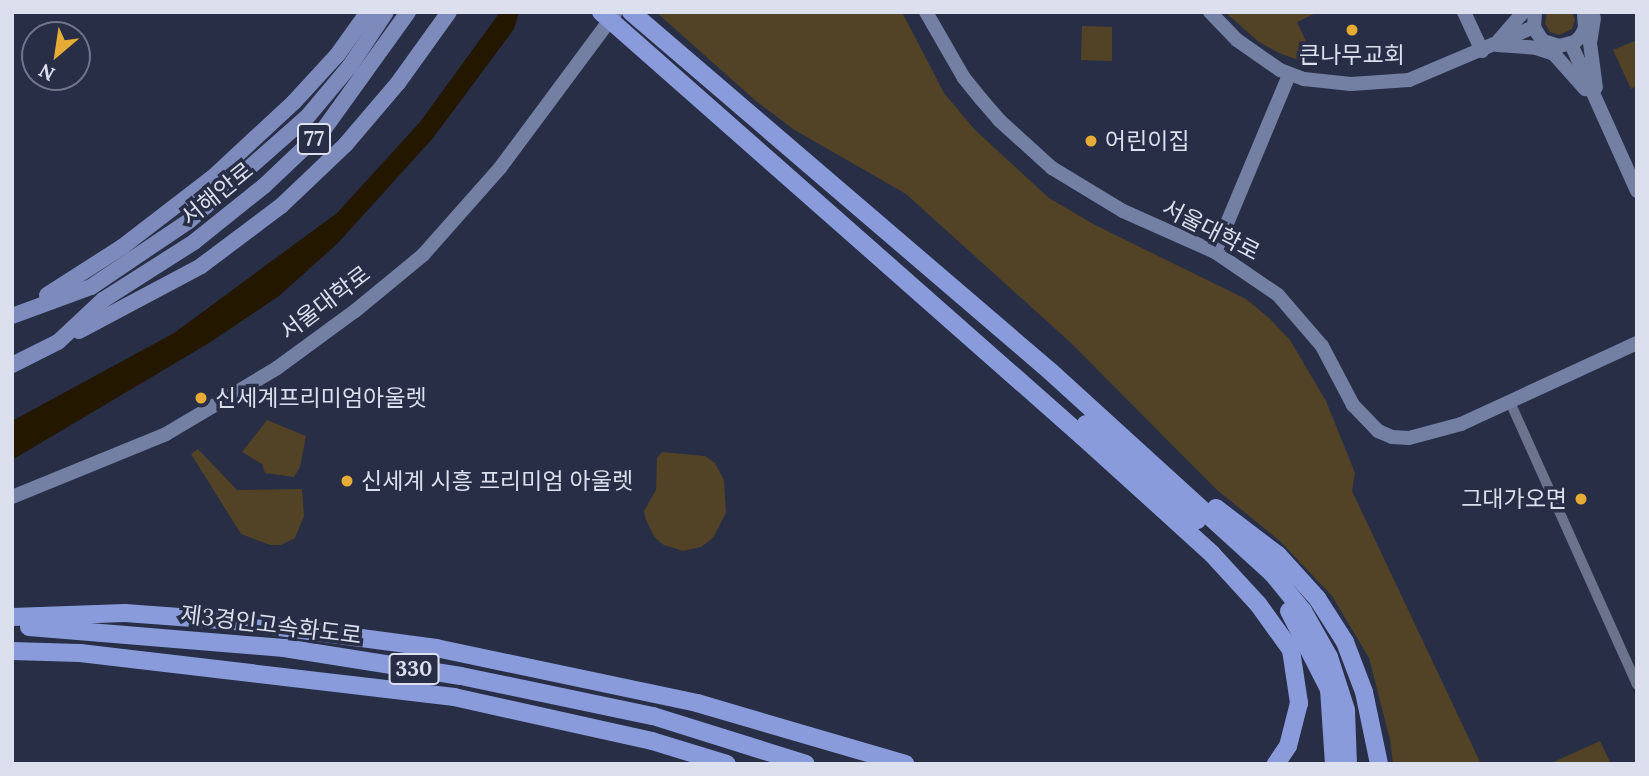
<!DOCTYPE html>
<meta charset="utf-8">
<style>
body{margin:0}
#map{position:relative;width:1649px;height:776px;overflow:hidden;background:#282e45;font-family:Lora,"Noto Sans KR",serif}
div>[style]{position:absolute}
.green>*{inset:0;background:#524226}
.water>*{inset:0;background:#241700}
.street>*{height:10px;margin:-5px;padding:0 5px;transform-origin:5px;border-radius:5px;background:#6b738d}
.secondary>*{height:14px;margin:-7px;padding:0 7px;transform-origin:7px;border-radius:7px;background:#747fa4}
.primary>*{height:16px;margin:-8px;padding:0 8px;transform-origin:8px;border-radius:8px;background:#7d8bbc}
.highway>*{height:18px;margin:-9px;padding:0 9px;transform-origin:9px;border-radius:9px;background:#899bdb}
.dots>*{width:19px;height:19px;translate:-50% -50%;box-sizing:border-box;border:4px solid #282e45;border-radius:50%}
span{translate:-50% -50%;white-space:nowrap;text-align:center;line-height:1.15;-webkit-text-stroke:7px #282e45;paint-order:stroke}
.shield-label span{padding:2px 5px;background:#282e45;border:2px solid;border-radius:5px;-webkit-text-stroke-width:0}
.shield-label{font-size:21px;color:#dbdfee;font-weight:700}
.poi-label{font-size:23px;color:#dbdfee}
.left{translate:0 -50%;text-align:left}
.right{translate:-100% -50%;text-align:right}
.street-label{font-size:23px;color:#dbdfee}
.frame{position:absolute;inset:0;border:14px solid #dbdfee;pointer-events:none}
.north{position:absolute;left:21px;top:21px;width:70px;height:70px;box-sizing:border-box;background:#282e45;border:2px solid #707589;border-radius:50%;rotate:209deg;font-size:19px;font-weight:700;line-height:28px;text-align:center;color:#dbdfee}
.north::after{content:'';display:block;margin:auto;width:24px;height:32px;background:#e7ac36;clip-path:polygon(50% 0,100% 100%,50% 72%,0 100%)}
</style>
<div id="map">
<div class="green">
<div style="clip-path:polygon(656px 12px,902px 12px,944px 93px,975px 130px,1049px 198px,1095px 225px,1246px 299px,1269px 318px,1290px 340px,1326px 401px,1355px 473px,1352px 491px,1481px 764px,1393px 764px,1390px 740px,1369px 658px,1332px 596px,1280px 541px,1217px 490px,1071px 343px,906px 194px,793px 129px,756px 101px)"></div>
<div style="clip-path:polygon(1225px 12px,1318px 12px,1297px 22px,1318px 67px,1279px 53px,1259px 42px)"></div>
<div style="clip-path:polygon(1547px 12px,1572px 12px,1575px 20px,1572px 29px,1559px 35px,1550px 32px,1545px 24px)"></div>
<div style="clip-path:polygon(1082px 26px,1112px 27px,1112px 61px,1081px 60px)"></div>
<div style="clip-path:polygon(1637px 40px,1637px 86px,1631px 89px,1613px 50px)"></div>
<div style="clip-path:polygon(267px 420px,306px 436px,300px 467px,294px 477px,265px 473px,262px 464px,242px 452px)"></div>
<div style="clip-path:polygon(198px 449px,237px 490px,302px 489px,304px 516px,295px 538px,281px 545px,270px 545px,241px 534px,191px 454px)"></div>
<div style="clip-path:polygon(662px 452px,705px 456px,715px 463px,724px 480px,726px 513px,713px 538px,701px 547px,683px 551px,664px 545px,655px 538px,646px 520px,644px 511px,656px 490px,657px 458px)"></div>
<div style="clip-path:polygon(1600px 741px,1611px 764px,1549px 764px)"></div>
</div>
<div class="water">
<div style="clip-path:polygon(500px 12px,519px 12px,514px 29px,433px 138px,338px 243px,279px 296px,209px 343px,12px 460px,12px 421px,174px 333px,337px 213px,420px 122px)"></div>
</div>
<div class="street">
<div style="left:1510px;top:402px;width:310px;rotate:65.8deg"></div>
</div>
<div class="secondary">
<div style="left:926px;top:12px;width:76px;rotate:60.1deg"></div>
<div style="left:964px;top:78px;width:27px;rotate:51deg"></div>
<div style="left:981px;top:99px;width:28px;rotate:49deg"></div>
<div style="left:999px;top:120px;width:72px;rotate:42.2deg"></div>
<div style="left:1052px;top:168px;width:83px;rotate:31.2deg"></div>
<div style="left:1123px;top:211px;width:101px;rotate:24deg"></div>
<div style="left:1215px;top:252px;width:76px;rotate:34.3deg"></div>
<div style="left:1278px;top:295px;width:67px;rotate:49.2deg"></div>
<div style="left:1322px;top:346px;width:67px;rotate:62.3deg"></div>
<div style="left:1353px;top:405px;width:36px;rotate:46deg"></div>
<div style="left:1378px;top:431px;width:15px;rotate:23deg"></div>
<div style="left:1392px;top:437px;width:17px;rotate:3deg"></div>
<div style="left:1409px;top:438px;width:54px;rotate:-15.1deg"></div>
<div style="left:1461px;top:424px;width:194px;rotate:-24.7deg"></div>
<div style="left:1210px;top:12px;width:39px;rotate:46deg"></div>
<div style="left:1237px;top:40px;width:52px;rotate:34.9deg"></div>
<div style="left:1280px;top:70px;width:26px;rotate:21deg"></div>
<div style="left:1304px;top:79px;width:47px;rotate:6.1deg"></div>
<div style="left:1351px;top:84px;width:58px;rotate:-3.9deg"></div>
<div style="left:1409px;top:80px;width:136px;rotate:-23deg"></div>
<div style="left:1464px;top:12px;width:43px;rotate:65.2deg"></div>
<div style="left:1535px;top:12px;width:15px;rotate:94deg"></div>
<div style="left:1534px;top:27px;width:8px;rotate:60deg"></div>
<div style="left:1538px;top:34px;width:9px;rotate:54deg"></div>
<div style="left:1543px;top:41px;width:17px;rotate:17deg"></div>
<div style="left:1559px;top:46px;width:16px;rotate:-14deg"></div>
<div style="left:1575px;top:42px;width:8px;rotate:-45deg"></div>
<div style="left:1581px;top:36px;width:9px;rotate:-63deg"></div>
<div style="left:1585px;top:28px;width:16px;rotate:-94deg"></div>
<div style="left:1594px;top:18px;width:25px;rotate:99deg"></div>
<div style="left:1590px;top:43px;width:45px;rotate:82.4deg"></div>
<div style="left:1499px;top:40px;width:37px;rotate:-49deg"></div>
<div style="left:1571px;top:44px;width:161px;rotate:65.8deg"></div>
<div style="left:1497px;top:45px;width:39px;rotate:4deg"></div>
<div style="left:1536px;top:48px;width:19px;rotate:18deg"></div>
<div style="left:1554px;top:54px;width:47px;rotate:48.5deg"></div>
<div style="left:1215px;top:252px;width:192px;rotate:-67.3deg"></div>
<div style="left:12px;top:497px;width:166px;rotate:-22.2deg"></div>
<div style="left:166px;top:434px;width:129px;rotate:-30.7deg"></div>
<div style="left:277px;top:368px;width:97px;rotate:-36.2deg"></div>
<div style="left:355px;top:311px;width:88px;rotate:-39.5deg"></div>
<div style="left:423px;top:255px;width:116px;rotate:-48.5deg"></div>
<div style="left:500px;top:168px;width:194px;rotate:-53.4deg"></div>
</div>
<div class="primary">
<div style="left:47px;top:295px;width:89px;rotate:-32.6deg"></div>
<div style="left:122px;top:247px;width:113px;rotate:-37.5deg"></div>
<div style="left:212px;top:178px;width:112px;rotate:-42.8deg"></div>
<div style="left:294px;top:102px;width:65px;rotate:-47.5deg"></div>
<div style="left:338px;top:54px;width:52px;rotate:-54.5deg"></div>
<div style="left:12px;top:316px;width:84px;rotate:-20.2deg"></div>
<div style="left:91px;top:287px;width:118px;rotate:-34deg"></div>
<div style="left:189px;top:221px;width:159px;rotate:-41.4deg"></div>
<div style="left:308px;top:116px;width:65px;rotate:-50deg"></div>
<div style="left:350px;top:66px;width:65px;rotate:-56.3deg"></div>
<div style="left:79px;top:331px;width:138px;rotate:-28deg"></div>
<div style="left:201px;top:266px;width:100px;rotate:-36.9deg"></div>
<div style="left:281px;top:206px;width:90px;rotate:-43.6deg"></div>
<div style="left:346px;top:144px;width:80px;rotate:-49.6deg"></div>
<div style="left:398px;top:83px;width:87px;rotate:-54.3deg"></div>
<div style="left:12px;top:365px;width:51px;rotate:-26.6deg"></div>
<div style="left:58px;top:342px;width:62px;rotate:-43deg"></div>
<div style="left:103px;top:300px;width:108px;rotate:-32.5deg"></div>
<div style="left:194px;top:242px;width:90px;rotate:-38.7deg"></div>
<div style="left:264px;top:186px;width:83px;rotate:-43.5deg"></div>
<div style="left:324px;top:129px;width:144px;rotate:-54.3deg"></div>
</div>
<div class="highway">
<div style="left:601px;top:12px;width:641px;rotate:41.4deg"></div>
<div style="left:1082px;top:436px;width:176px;rotate:42.2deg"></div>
<div style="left:1212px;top:554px;width:68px;rotate:47.4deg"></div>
<div style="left:1258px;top:604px;width:57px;rotate:54.3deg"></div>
<div style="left:1291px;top:650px;width:54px;rotate:81.4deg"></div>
<div style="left:1299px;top:703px;width:44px;rotate:104.3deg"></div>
<div style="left:1288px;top:746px;width:22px;rotate:124deg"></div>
<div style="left:631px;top:12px;width:553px;rotate:40.6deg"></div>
<div style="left:1051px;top:372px;width:299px;rotate:42.3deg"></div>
<div style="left:1272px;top:573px;width:49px;rotate:50.8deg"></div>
<div style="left:1303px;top:611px;width:53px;rotate:60.5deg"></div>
<div style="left:1329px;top:657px;width:56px;rotate:72.2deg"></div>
<div style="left:1346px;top:710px;width:54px;rotate:87.9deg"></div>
<div style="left:1086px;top:424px;width:147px;rotate:40.9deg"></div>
<div style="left:1216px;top:508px;width:78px;rotate:37.2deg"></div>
<div style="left:1278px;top:555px;width:58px;rotate:47.8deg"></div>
<div style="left:1317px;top:598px;width:52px;rotate:57.5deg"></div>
<div style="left:1345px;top:642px;width:53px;rotate:69.2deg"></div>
<div style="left:1364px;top:692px;width:74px;rotate:78.2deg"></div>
<div style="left:1289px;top:611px;width:88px;rotate:62.9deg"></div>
<div style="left:1329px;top:689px;width:75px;rotate:86.2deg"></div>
<div style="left:12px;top:617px;width:113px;rotate:-2deg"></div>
<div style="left:125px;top:613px;width:109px;rotate:4.2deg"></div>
<div style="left:234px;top:621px;width:204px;rotate:7.6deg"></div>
<div style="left:436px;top:648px;width:267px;rotate:11.9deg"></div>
<div style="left:697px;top:703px;width:217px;rotate:16.3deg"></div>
<div style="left:29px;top:627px;width:256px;rotate:4.7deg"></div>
<div style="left:284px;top:648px;width:179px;rotate:9deg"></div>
<div style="left:461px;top:676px;width:196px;rotate:11.8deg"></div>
<div style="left:653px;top:716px;width:160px;rotate:17.4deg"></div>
<div style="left:12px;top:651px;width:68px;rotate:1.7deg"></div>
<div style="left:80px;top:653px;width:377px;rotate:6.7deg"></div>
<div style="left:454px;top:697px;width:203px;rotate:12.5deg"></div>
<div style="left:652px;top:741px;width:78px;rotate:17deg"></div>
</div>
<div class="dots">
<div style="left:1352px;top:30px;background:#e7ac36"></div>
<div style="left:1091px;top:141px;background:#e7ac36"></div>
<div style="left:201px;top:398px;background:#e7ac36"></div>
<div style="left:347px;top:481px;background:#e7ac36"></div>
<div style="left:1581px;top:499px;background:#e7ac36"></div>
</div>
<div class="shield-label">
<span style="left:314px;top:139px">77</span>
<span style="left:414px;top:669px">330</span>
</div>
<div class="poi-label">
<span style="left:1352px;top:55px">큰나무교회</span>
<span class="left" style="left:1105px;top:141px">어린이집</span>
<span class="left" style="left:215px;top:398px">신세계프리미엄아울렛</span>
<span class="left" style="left:361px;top:481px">신세계 시흥 프리미엄 아울렛</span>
<span class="right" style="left:1567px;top:499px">그대가오면</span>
</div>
<div class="street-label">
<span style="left:217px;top:194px;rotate:-39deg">서해안로</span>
<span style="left:1211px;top:230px;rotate:27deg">서울대학로</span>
<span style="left:325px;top:303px;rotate:-37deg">서울대학로</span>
<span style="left:271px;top:625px;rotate:7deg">제3경인고속화도로</span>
</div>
<div class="frame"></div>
<div class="north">N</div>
</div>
